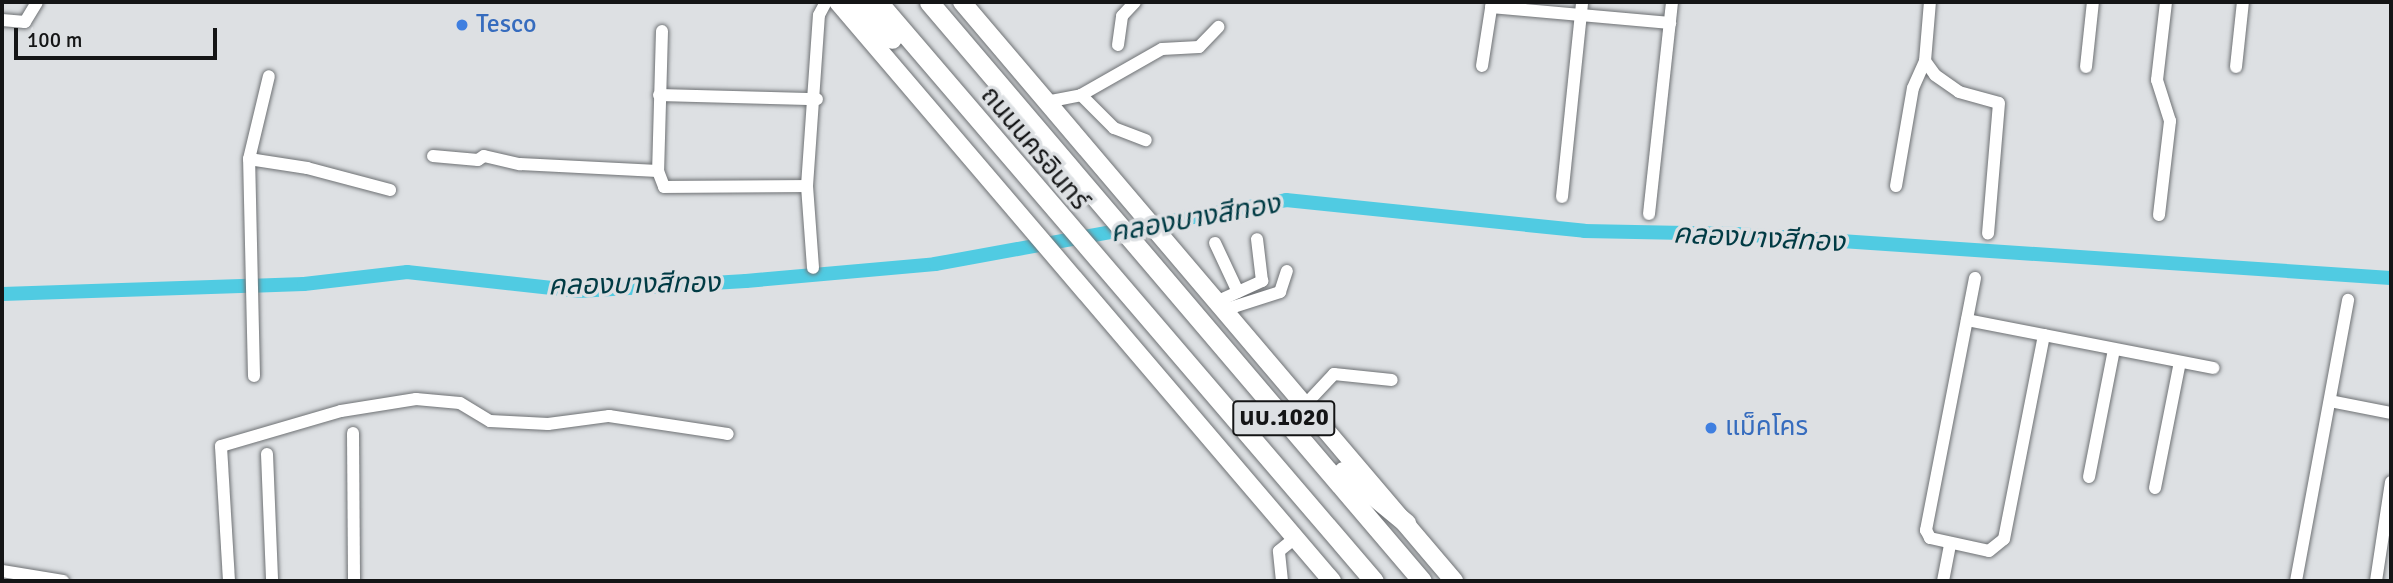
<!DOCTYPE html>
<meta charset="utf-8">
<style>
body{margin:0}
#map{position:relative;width:2393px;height:583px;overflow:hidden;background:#dde0e3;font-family:Signika,"Noto Sans Thai",sans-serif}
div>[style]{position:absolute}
.canal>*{height:14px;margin:-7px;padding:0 7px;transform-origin:7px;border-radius:7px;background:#50cbe2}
.roads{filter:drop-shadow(0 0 2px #6e7174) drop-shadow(0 0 2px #6e7174)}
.street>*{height:12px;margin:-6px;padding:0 6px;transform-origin:6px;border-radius:6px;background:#fff}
.secondary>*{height:18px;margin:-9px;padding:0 9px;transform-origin:9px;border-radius:9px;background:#fff}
.primary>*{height:19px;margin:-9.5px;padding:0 9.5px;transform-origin:9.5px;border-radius:9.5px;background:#fff}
.dots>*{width:19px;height:19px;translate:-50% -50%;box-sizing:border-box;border:4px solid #dde0e3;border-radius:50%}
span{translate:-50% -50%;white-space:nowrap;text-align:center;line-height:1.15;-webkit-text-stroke:7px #dde0e3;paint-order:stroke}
.shield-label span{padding:2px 5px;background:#dde0e3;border:2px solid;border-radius:5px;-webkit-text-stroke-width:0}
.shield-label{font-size:24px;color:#141516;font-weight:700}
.shop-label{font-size:26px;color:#366cbe}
.left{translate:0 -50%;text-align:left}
.street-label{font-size:26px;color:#141516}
.water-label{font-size:28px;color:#003b44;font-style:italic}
.frame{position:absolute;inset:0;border:4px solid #141516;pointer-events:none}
.scale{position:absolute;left:14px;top:28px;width:203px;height:32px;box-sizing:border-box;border:4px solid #141516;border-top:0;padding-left:9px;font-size:21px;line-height:24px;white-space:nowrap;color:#141516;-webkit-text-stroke:5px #dde0e3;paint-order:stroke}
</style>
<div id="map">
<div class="canal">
<div style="left:2px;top:294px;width:302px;rotate:-1.9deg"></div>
<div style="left:304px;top:284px;width:104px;rotate:-6.6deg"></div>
<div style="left:407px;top:272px;width:173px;rotate:6.3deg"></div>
<div style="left:579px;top:291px;width:167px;rotate:-3.4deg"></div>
<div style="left:746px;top:281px;width:190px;rotate:-5.1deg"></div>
<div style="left:935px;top:264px;width:357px;rotate:-10.3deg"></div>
<div style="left:1286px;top:200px;width:300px;rotate:5.9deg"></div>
<div style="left:1584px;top:231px;width:153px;rotate:1.1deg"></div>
<div style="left:1737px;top:234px;width:655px;rotate:3.85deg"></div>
</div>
<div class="roads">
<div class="street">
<div style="left:1491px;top:7px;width:180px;rotate:5.1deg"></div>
<div style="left:2px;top:20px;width:23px;rotate:5deg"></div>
<div style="left:25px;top:22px;width:23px;rotate:-59deg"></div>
<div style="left:662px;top:31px;width:140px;rotate:91.6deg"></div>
<div style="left:658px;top:171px;width:17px;rotate:69deg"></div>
<div style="left:664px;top:187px;width:143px;rotate:-0.4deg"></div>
<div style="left:807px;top:186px;width:171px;rotate:-86deg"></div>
<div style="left:819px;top:15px;width:15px;rotate:-62deg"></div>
<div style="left:1118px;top:45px;width:29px;rotate:-82deg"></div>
<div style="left:1122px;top:16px;width:19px;rotate:-47deg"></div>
<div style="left:1925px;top:61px;width:17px;rotate:54deg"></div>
<div style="left:1935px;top:75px;width:29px;rotate:35deg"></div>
<div style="left:1959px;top:92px;width:41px;rotate:15.4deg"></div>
<div style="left:1999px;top:103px;width:131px;rotate:94.8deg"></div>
<div style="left:1482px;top:66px;width:65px;rotate:-81.1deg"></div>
<div style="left:2086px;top:67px;width:65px;rotate:-83.9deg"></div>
<div style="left:2236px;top:67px;width:65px;rotate:-83.9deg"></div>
<div style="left:659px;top:95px;width:158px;rotate:1.5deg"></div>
<div style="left:1081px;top:95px;width:47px;rotate:45deg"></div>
<div style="left:1114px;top:128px;width:34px;rotate:21deg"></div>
<div style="left:1046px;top:102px;width:36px;rotate:-11deg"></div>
<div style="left:1081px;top:95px;width:93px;rotate:-29.6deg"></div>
<div style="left:1162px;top:49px;width:37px;rotate:-3deg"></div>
<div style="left:1199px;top:47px;width:28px;rotate:-46deg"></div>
<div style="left:433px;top:156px;width:45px;rotate:5.1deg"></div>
<div style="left:478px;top:160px;width:7px;rotate:-34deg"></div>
<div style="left:484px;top:156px;width:37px;rotate:13deg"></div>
<div style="left:520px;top:164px;width:138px;rotate:2.9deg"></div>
<div style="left:249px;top:159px;width:59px;rotate:8.8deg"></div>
<div style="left:307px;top:168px;width:86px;rotate:14.8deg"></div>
<div style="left:807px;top:186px;width:82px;rotate:85.8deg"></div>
<div style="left:1896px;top:186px;width:99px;rotate:-80.2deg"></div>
<div style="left:1913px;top:88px;width:30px;rotate:-66deg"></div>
<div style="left:1925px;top:61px;width:59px;rotate:-85.2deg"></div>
<div style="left:1562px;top:197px;width:196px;rotate:-84.1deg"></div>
<div style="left:1649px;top:214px;width:213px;rotate:-83.8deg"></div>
<div style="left:2159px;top:215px;width:95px;rotate:-83.3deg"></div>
<div style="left:2170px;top:121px;width:43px;rotate:-107.6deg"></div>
<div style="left:2157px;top:80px;width:79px;rotate:-83.4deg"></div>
<div style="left:1215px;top:243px;width:54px;rotate:64.9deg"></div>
<div style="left:1975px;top:278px;width:257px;rotate:101deg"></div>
<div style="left:1926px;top:530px;width:9px;rotate:63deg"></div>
<div style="left:1930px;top:538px;width:60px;rotate:12.4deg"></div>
<div style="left:1989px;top:551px;width:19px;rotate:-39deg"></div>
<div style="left:2004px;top:539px;width:208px;rotate:-78.9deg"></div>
<div style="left:1216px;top:302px;width:51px;rotate:-24.5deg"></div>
<div style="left:1262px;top:281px;width:42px;rotate:-96.8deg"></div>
<div style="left:1224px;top:310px;width:59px;rotate:-17.8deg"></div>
<div style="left:1280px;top:292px;width:22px;rotate:-72deg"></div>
<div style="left:1967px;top:320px;width:251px;rotate:11deg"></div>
<div style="left:254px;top:376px;width:217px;rotate:-91.3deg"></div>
<div style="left:249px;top:159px;width:85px;rotate:-76.5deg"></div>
<div style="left:2330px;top:401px;width:62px;rotate:11.1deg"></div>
<div style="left:1304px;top:406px;width:44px;rotate:-46.8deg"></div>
<div style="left:1334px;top:374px;width:58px;rotate:5.9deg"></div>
<div style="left:353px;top:433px;width:148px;rotate:89.6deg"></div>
<div style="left:267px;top:454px;width:127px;rotate:87.7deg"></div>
<div style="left:2089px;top:477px;width:130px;rotate:-78.9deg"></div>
<div style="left:2155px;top:488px;width:128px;rotate:-78.8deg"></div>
<div style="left:2px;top:571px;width:62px;rotate:9.3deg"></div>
<div style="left:229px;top:581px;width:135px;rotate:-93.4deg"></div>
<div style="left:221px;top:446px;width:125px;rotate:-16.3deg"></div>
<div style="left:341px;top:411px;width:76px;rotate:-9.1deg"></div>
<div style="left:416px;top:399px;width:44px;rotate:5.2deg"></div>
<div style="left:460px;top:403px;width:35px;rotate:31deg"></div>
<div style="left:490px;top:421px;width:58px;rotate:3deg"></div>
<div style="left:548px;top:424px;width:62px;rotate:-7.5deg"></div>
<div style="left:609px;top:416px;width:120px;rotate:8.6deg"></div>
<div style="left:1282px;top:581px;width:30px;rotate:-96deg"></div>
<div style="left:1279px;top:551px;width:21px;rotate:-39deg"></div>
<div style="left:1943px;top:581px;width:38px;rotate:-79deg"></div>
<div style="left:2296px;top:581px;width:286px;rotate:-79.5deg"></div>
<div style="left:2376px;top:581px;width:100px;rotate:-81.4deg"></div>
</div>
<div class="secondary">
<div style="left:838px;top:2px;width:761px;rotate:49.53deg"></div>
<div style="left:962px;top:2px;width:760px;rotate:49.64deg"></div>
</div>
<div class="primary">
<div style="left:858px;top:2px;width:50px;rotate:47.4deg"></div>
<div style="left:878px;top:2px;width:762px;rotate:49.42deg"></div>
<div style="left:929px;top:2px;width:760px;rotate:49.59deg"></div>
<div style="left:1343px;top:471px;width:82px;rotate:39.5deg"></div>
</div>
</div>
<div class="dots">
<div style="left:462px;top:25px;background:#3f7fe0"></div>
<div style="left:1711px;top:428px;background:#3f7fe0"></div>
</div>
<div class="shield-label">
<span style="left:1284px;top:418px">นบ.1020</span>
</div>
<div class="shop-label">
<span class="left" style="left:476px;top:25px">Tesco</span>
<span class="left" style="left:1725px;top:428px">แม็คโคร</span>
</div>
<div class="street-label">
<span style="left:1034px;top:149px;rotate:50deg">ถนนนครอินทร์</span>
</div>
<div class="water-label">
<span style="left:1195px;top:218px;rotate:-10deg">คลองบางสีทอง</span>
<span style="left:1759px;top:238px;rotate:3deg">คลองบางสีทอง</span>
<span style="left:634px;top:284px;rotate:-1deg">คลองบางสีทอง</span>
</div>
<div class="frame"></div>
<div class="scale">100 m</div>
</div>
